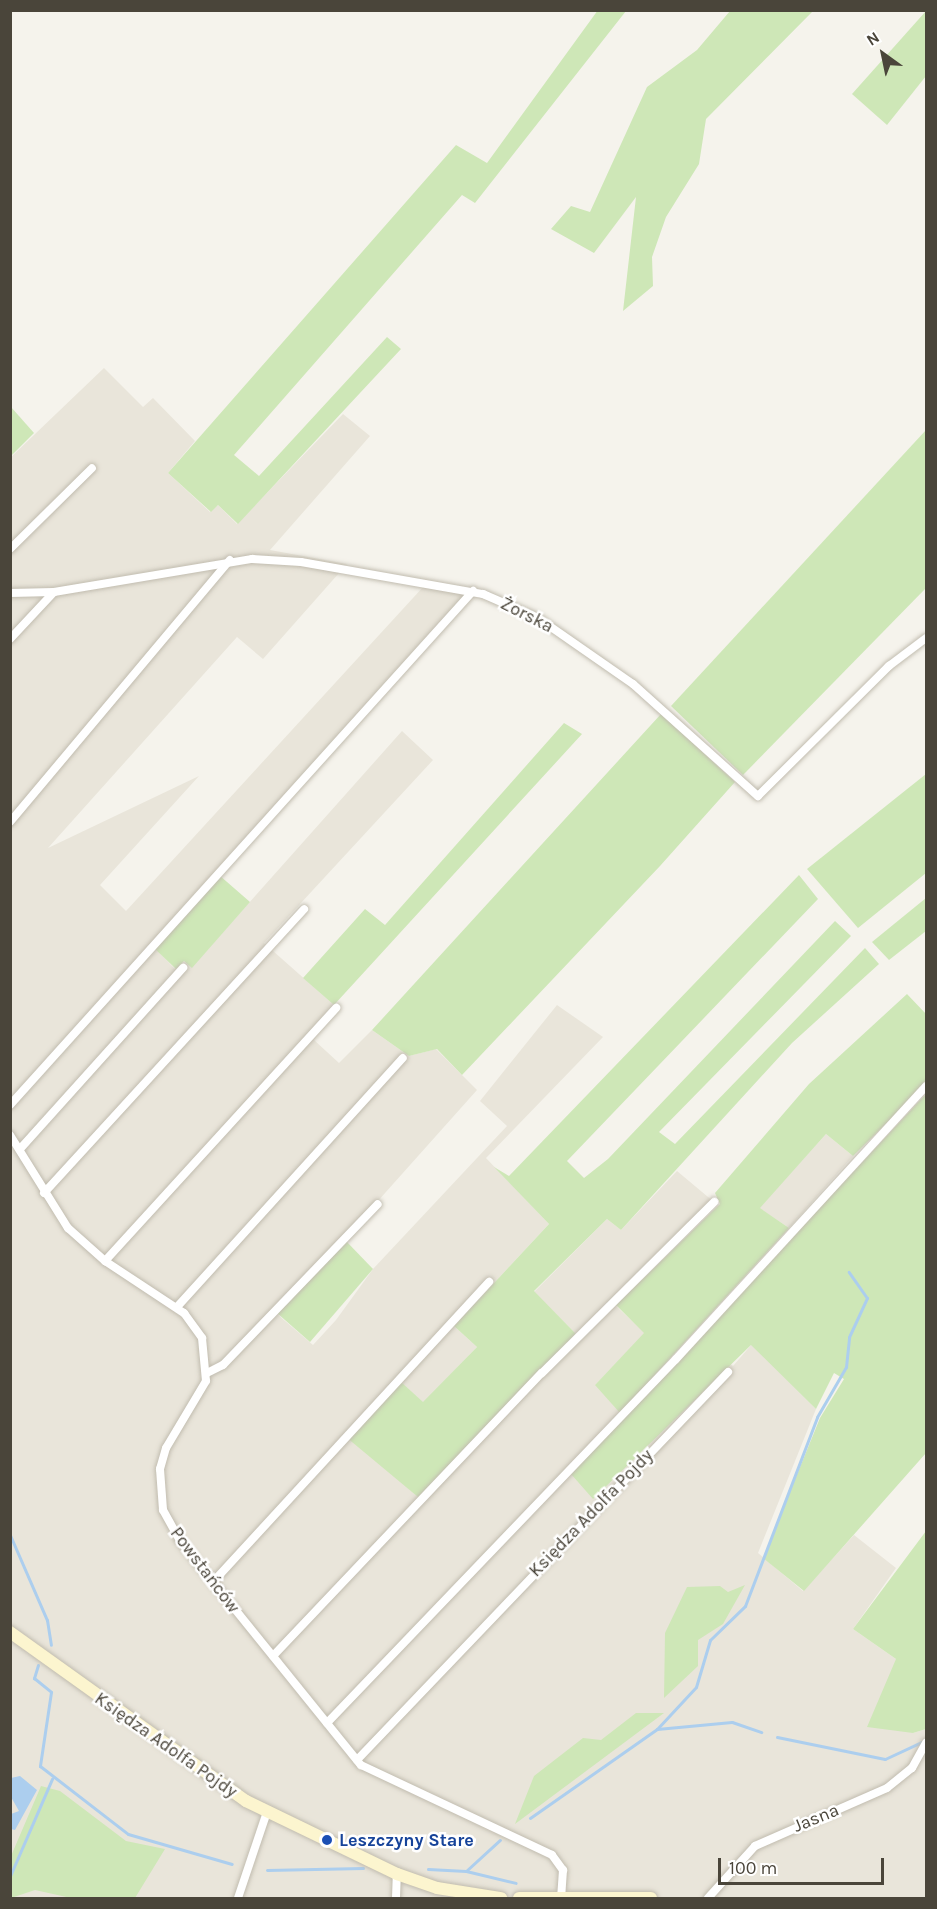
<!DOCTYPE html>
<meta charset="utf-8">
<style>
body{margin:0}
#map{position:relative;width:937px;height:1909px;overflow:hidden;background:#f5f3ec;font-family:Karla,sans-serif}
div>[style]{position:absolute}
.residential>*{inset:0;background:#e9e5da}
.green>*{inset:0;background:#cee7b7}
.water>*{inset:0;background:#acceee}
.stream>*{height:3px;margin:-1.5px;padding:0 1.5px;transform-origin:1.5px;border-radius:1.5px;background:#acceee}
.roads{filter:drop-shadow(0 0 2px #c1bcaf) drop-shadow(0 0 2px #c1bcaf)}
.street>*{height:8px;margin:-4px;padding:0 4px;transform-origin:4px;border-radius:4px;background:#fff}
.secondary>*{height:12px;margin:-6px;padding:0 6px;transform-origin:6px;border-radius:6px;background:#fcf5cf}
.dots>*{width:16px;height:16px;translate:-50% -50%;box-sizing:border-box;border:3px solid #fff;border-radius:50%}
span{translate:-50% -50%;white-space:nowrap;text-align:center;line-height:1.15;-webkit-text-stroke:5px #fff;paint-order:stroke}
.street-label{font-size:18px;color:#4a453a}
.transit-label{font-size:18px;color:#164399;font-weight:700}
.left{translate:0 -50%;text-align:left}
.frame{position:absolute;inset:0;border:12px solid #4a453a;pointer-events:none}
.north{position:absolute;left:853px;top:24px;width:60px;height:60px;-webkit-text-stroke:4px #fff;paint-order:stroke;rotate:327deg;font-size:16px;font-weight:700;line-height:24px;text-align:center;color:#4a453a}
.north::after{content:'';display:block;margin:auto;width:21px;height:27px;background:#4a453a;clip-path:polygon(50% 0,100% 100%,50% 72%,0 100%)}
.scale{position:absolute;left:718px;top:1858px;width:166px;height:27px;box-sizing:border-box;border:3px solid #4a453a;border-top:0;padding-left:8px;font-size:18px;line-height:21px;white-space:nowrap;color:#4a453a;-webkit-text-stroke:4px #fff;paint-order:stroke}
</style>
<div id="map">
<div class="residential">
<div style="clip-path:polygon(104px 368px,143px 407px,153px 398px,195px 441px,168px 473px,210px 512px,218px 505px,237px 524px,343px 414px,370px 436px,270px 550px,347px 564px,263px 659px,237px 637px,48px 848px,199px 776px,100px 885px,126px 911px,424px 586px,466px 594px,155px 948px,175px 969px,184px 961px,192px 967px,402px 731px,433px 760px,264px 943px,334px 1005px,314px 1040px,339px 1063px,372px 1030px,409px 1056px,436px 1049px,477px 1090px,277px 1314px,313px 1345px,336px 1320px,373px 1269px,507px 1126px,480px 1101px,557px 1005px,603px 1037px,486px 1158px,549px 1224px,454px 1326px,477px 1347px,423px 1403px,400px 1381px,388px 1470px,418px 1497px,576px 1334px,534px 1292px,607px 1219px,621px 1230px,677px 1171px,714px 1202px,616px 1306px,645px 1333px,595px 1385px,728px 1362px,733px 1366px,752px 1344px,816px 1409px,758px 1553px,803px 1591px,854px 1535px,896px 1568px,853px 1629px,896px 1659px,913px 1733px,926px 1729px,926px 1898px,11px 1898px,11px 457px)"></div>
<div style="clip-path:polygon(826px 1134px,853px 1156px,789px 1228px,759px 1208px)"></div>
</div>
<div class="green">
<div style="clip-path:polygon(598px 10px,626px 11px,475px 203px,462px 195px,234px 455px,259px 476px,387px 337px,401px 349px,238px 524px,218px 505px,211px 512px,168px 473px,456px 145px,487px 163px)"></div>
<div style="clip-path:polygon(730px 11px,813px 11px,706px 119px,699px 164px,666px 217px,652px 257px,653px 286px,623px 311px,636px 197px,594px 253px,551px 229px,571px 206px,590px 212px,647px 87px,697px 50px)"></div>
<div style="clip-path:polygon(926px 11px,926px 76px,887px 125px,852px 94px)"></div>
<div style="clip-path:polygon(11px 407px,34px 433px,11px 456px)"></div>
<div style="clip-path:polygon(926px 430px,926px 588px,743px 775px,671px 706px)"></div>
<div style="clip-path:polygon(661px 714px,735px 782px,660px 866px,462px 1075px,437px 1049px,409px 1056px,372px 1030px)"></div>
<div style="clip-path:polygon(564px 723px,582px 734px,334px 1005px,303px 978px,365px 909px,385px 925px)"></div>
<div style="clip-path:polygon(926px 774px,926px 873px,858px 928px,807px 869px)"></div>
<div style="clip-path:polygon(219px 875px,250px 902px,192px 968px,184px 961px,176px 969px,154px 948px)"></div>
<div style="clip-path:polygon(799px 875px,818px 899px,567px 1161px,584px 1178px,608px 1159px,835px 921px,851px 936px,659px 1132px,675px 1144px,865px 948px,879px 964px,792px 1043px,621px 1230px,607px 1219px,534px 1291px,576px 1334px,418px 1497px,346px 1437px,400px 1381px,423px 1402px,477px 1347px,454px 1326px,549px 1224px,494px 1167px,509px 1176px)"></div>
<div style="clip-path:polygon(926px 898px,926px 931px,889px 960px,872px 942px)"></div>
<div style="clip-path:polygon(907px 994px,926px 1014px,926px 1084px,853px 1156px,826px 1134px,760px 1208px,789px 1228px,620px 1413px,595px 1385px,644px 1333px,616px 1305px,720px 1204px,715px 1193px,809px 1084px)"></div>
<div style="clip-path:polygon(926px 1094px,926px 1453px,804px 1591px,763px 1558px,820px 1418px,844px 1379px,834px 1373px,816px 1409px,751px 1345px,593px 1499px,571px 1474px)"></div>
<div style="clip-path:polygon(346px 1241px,373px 1269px,310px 1342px,277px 1313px)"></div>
<div style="clip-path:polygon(926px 1531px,926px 1729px,913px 1733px,867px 1727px,896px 1659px,853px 1629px)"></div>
<div style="clip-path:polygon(745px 1585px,723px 1624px,698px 1640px,698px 1666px,664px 1698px,665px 1633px,687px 1587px,720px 1586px,728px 1592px)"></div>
<div style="clip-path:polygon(636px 1713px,664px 1713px,515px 1824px,534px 1776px,583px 1738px,601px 1740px)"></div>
<div style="clip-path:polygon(41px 1786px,60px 1791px,126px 1841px,165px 1849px,135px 1898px,71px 1898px,35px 1890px,11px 1898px,11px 1856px)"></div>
</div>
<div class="water">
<div style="clip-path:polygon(20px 1776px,37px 1790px,15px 1830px,11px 1829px,11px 1814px,19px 1811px,11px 1797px,11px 1778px)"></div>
</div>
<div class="stream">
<div style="left:10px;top:1535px;width:93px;rotate:66.5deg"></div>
<div style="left:47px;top:1620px;width:25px;rotate:81deg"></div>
<div style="left:38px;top:1665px;width:14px;rotate:107deg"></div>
<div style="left:34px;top:1678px;width:22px;rotate:39deg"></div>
<div style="left:51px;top:1692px;width:75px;rotate:98.5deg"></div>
<div style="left:40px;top:1766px;width:111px;rotate:37.7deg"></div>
<div style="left:128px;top:1834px;width:108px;rotate:16.1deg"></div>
<div style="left:657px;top:1729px;width:57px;rotate:-47.1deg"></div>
<div style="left:696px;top:1687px;width:49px;rotate:-73.4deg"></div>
<div style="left:710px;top:1640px;width:49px;rotate:-44.2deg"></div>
<div style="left:745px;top:1606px;width:202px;rotate:-69.1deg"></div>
<div style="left:817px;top:1417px;width:58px;rotate:-59.9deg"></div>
<div style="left:846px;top:1367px;width:30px;rotate:-84deg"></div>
<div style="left:849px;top:1337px;width:43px;rotate:-65.2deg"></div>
<div style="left:867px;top:1298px;width:32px;rotate:-125deg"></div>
<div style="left:777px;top:1737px;width:110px;rotate:11.5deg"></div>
<div style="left:885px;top:1759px;width:40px;rotate:-25deg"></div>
<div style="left:530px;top:1818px;width:155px;rotate:-35deg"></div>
<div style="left:657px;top:1729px;width:75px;rotate:-5.3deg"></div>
<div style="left:732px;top:1722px;width:31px;rotate:19deg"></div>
<div style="left:428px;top:1869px;width:38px;rotate:3deg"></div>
<div style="left:466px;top:1871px;width:46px;rotate:-42.4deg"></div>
<div style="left:267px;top:1870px;width:96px;rotate:-1.2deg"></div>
<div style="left:466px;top:1871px;width:51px;rotate:13.5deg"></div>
<div style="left:10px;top:1876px;width:106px;rotate:-66.6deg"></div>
</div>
<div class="roads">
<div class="street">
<div style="left:10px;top:549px;width:115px;rotate:-44.6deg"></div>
<div style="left:10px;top:593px;width:44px;rotate:-1.3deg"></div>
<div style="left:54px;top:592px;width:201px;rotate:-9.5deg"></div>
<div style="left:252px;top:559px;width:49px;rotate:3.5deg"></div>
<div style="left:301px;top:562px;width:185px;rotate:10deg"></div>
<div style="left:483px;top:594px;width:60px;rotate:23.6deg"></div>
<div style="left:538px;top:618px;width:116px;rotate:34.8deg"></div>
<div style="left:633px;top:684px;width:168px;rotate:41.9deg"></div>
<div style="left:758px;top:796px;width:185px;rotate:-44.8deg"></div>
<div style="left:889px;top:666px;width:46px;rotate:-37.1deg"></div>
<div style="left:10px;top:639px;width:64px;rotate:-46.9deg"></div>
<div style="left:10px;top:822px;width:342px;rotate:-50deg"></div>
<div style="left:10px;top:1105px;width:692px;rotate:-47.99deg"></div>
<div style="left:10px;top:1135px;width:110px;rotate:58.1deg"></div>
<div style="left:68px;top:1228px;width:50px;rotate:41.7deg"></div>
<div style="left:105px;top:1261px;width:95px;rotate:33.4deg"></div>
<div style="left:184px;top:1313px;width:31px;rotate:54deg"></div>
<div style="left:202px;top:1338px;width:43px;rotate:84.7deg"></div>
<div style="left:206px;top:1381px;width:78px;rotate:120.8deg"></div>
<div style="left:166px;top:1448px;width:22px;rotate:106deg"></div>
<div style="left:160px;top:1469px;width:41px;rotate:85.8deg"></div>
<div style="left:163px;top:1510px;width:35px;rotate:61deg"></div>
<div style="left:180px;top:1541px;width:288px;rotate:51.1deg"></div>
<div style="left:361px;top:1765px;width:211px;rotate:25.2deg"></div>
<div style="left:552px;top:1855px;width:19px;rotate:54deg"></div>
<div style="left:563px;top:1870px;width:28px;rotate:94deg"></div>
<div style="left:20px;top:1149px;width:244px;rotate:-48deg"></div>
<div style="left:44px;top:1193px;width:385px;rotate:-47.5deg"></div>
<div style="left:105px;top:1261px;width:343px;rotate:-47.6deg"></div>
<div style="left:177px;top:1307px;width:336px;rotate:-47.8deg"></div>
<div style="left:207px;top:1373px;width:18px;rotate:-27deg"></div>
<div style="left:223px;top:1365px;width:223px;rotate:-46.1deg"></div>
<div style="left:213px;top:1582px;width:408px;rotate:-47.4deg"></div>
<div style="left:273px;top:1656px;width:390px;rotate:-46.5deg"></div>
<div style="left:542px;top:1373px;width:243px;rotate:-44.8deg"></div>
<div style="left:327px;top:1723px;width:504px;rotate:-46.21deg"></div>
<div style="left:676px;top:1359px;width:370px;rotate:-47.5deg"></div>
<div style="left:357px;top:1760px;width:537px;rotate:-46.28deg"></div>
<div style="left:238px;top:1898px;width:91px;rotate:-71.4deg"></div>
<div style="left:396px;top:1898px;width:24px;rotate:-88deg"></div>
<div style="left:708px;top:1898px;width:70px;rotate:-47.9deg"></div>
<div style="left:755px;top:1846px;width:144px;rotate:-23.7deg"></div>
<div style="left:887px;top:1788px;width:32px;rotate:-39deg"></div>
<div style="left:912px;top:1768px;width:29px;rotate:-61deg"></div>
</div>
<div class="secondary">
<div style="left:10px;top:1632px;width:290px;rotate:35.6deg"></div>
<div style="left:246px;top:1801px;width:168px;rotate:25.8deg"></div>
<div style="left:397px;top:1874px;width:42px;rotate:19.3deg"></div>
<div style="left:437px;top:1888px;width:65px;rotate:8.9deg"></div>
<div style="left:519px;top:1898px;width:132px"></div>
</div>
</div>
<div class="dots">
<div style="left:327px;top:1840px;background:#1a4fb4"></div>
</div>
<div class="street-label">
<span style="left:527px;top:615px;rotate:27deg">Żorska</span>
<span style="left:591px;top:1513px;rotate:-46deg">Księdza Adolfa Pojdy</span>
<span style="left:205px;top:1570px;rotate:53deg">Powstańców</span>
<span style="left:166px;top:1745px;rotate:35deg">Księdza Adolfa Pojdy</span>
<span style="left:816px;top:1818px;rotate:-22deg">Jasna</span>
</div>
<div class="transit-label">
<span class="left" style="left:339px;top:1840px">Leszczyny Stare</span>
</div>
<div class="frame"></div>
<div class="north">N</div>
<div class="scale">100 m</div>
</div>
